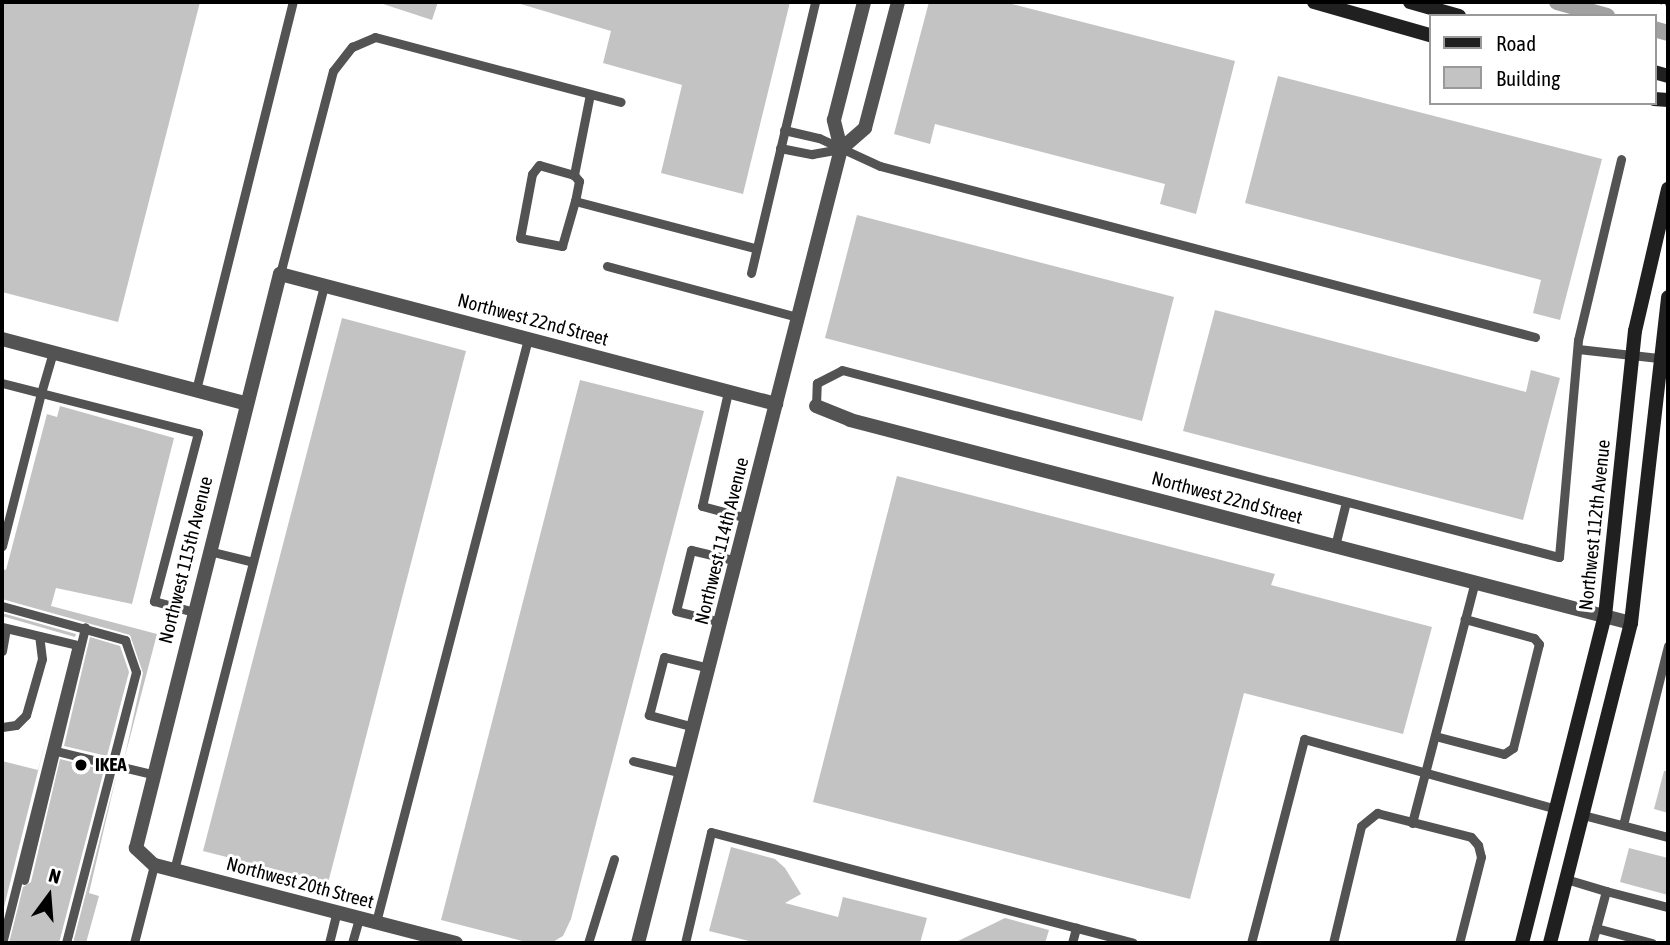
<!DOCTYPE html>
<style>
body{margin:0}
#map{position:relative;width:1670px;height:945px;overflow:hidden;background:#fff;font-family:"Asap Condensed",sans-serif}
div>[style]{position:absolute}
.canal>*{height:16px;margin:-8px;padding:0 8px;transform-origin:8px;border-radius:8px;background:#a1a1a1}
.building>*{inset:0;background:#c3c3c3}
.path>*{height:2.5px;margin-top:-1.25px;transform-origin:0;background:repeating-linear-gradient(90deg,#757575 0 2px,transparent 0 5.5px)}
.lane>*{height:9px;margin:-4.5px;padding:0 4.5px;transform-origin:4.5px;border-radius:4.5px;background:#535353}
.street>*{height:14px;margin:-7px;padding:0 7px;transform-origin:7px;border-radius:7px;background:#535353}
.secondary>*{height:14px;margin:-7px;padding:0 7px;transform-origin:7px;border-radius:7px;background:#202020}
.dots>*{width:19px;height:19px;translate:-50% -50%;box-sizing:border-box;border:4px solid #fff;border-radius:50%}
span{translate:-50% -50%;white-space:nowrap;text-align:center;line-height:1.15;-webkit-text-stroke:6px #fff;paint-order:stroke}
.street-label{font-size:19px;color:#000}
.poi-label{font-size:19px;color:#000;font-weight:700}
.left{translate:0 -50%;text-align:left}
.frame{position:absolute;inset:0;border:4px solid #000;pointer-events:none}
.legend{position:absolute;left:1429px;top:14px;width:228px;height:91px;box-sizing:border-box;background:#fff;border:2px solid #999;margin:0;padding:9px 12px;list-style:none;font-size:21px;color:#000}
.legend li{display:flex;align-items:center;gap:14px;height:35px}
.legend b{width:35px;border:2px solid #999}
.north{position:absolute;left:14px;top:861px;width:70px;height:70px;-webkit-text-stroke:5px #fff;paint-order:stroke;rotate:16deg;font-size:19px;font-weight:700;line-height:28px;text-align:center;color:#000}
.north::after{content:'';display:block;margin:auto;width:24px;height:32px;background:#000;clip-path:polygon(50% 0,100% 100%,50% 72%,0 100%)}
</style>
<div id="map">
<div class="canal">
<div style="left:1557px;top:2px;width:52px;rotate:15.6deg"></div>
<div style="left:1654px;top:29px;width:15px;rotate:16deg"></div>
</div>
<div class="building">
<div style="clip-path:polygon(2px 2px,200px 2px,118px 322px,2px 292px)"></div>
<div style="clip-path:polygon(377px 2px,438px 2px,432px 20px)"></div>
<div style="clip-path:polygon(514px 2px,790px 2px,743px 194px,661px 173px,682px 85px,603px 63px,611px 31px)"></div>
<div style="clip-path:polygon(929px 2px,1004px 2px,1235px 61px,1196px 214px,1160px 204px,1165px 184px,935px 124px,930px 144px,894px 134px)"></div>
<div style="clip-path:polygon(1278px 76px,1602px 159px,1560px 320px,1533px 313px,1541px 280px,1245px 203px)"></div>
<div style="clip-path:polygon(857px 215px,1174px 297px,1142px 421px,825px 338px)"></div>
<div style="clip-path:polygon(1215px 310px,1526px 392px,1531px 370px,1560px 378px,1523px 520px,1183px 431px)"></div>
<div style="clip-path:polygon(342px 318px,466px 351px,328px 883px,203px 851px)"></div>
<div style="clip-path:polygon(580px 380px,704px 411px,571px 919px,563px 936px,551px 943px,530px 943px,441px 920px)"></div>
<div style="clip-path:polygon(60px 406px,174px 438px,132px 604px,56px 588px,51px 606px,157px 634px,124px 760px,143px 673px,130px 635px,2px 599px,2px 569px,6px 570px,47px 414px,57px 417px)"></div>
<div style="clip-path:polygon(897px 476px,1275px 574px,1271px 585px,1432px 627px,1403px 734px,1244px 693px,1190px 899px,813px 802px)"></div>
<div style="clip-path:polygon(2px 613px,76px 634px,75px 637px,2px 616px)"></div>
<div style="clip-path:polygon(90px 637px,120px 646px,129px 672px,107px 756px,64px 746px)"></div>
<div style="clip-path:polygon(51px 719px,2px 915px,2px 761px,38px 770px)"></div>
<div style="clip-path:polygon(60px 759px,104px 770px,59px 943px,9px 943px,23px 887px,31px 882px)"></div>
<div style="clip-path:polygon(1664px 771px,1668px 771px,1668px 813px,1654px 809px)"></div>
<div style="clip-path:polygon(117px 773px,89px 893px,99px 896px,86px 943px,73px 943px)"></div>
<div style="clip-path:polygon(731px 847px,775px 859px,785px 868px,801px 894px,785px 903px,838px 917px,843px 897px,927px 918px,920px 943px,757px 943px,709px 931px)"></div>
<div style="clip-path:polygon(1629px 848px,1668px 858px,1668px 895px,1620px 882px)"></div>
<div style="clip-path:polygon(1005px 918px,1049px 930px,1045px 943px,954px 943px)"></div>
</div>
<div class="path">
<div style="left:1660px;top:2px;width:8px;rotate:14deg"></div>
</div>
<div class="lane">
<div style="left:590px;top:94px;width:83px;rotate:101.2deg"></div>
<div style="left:574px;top:175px;width:36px;rotate:-164deg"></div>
<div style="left:539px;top:165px;width:11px;rotate:128deg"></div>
<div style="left:532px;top:174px;width:65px;rotate:100.6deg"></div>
<div style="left:520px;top:238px;width:43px;rotate:10.8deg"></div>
<div style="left:562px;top:246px;width:47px;rotate:-73.9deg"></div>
<div style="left:575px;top:201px;width:185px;rotate:14.7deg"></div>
<div style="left:784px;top:130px;width:36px;rotate:13deg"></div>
<div style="left:819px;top:138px;width:67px;rotate:24.7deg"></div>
<div style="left:880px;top:166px;width:677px;rotate:14.63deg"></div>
<div style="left:780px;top:148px;width:33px;rotate:11deg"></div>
<div style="left:812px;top:154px;width:29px;rotate:-10deg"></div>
<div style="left:574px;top:175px;width:8px;rotate:50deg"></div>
<div style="left:579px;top:181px;width:20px;rotate:101deg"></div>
<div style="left:607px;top:266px;width:198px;rotate:15deg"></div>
<div style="left:751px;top:273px;width:278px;rotate:-76.7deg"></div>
<div style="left:280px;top:274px;width:210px;rotate:-75.4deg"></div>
<div style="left:333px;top:71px;width:31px;rotate:-52deg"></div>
<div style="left:352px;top:47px;width:25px;rotate:-23deg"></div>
<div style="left:375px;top:37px;width:254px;rotate:14.8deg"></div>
<div style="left:1578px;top:349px;width:81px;rotate:6.4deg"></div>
<div style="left:53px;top:352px;width:43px;rotate:106.3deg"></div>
<div style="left:41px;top:393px;width:162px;rotate:14.3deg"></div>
<div style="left:198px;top:433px;width:174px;rotate:104.7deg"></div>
<div style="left:154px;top:601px;width:41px;rotate:15.4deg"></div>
<div style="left:2px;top:383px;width:40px;rotate:14.4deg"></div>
<div style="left:41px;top:393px;width:158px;rotate:104.3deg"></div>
<div style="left:196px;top:390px;width:400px;rotate:-76deg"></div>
<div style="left:728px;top:392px;width:117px;rotate:102.8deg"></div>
<div style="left:702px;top:506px;width:47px;rotate:14.9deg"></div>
<div style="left:816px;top:406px;width:23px;rotate:-88deg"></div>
<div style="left:817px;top:383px;width:28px;rotate:-27deg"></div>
<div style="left:842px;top:370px;width:741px;rotate:14.62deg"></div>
<div style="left:1559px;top:557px;width:218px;rotate:-85deg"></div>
<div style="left:1578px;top:340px;width:186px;rotate:-76.6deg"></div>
<div style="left:1335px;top:546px;width:45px;rotate:-76deg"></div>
<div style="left:209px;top:551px;width:45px;rotate:14deg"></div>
<div style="left:2px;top:606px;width:128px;rotate:15.5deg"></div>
<div style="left:125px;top:640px;width:34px;rotate:71deg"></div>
<div style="left:136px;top:672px;width:280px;rotate:104.5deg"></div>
<div style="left:721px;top:622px;width:46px;rotate:-166.3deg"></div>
<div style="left:676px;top:611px;width:63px;rotate:-76.2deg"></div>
<div style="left:691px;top:550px;width:47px;rotate:13.4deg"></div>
<div style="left:2px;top:627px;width:77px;rotate:13.5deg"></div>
<div style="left:77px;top:645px;width:307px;rotate:104.1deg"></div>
<div style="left:2px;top:651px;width:22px;rotate:-80deg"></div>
<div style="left:2px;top:727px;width:14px;rotate:-8deg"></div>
<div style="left:16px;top:725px;width:14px;rotate:-45deg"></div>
<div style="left:26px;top:715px;width:58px;rotate:-74.1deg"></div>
<div style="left:42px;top:659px;width:23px;rotate:-97deg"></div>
<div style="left:694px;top:727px;width:47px;rotate:-165.1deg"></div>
<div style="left:649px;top:715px;width:60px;rotate:-75.5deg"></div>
<div style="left:664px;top:657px;width:46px;rotate:13.7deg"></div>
<div style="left:1435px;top:736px;width:71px;rotate:14.6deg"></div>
<div style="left:1504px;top:754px;width:11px;rotate:-34deg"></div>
<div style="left:1513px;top:748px;width:107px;rotate:-76deg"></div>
<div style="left:1539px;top:644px;width:8px;rotate:-130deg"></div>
<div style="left:1534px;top:638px;width:72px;rotate:-164.6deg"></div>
<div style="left:52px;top:750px;width:102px;rotate:13.6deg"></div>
<div style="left:633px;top:761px;width:50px;rotate:13.8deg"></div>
<div style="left:1583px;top:815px;width:88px;rotate:14.5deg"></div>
<div style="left:1412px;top:823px;width:249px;rotate:-75.4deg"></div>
<div style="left:1623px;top:825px;width:185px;rotate:-75.9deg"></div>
<div style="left:174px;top:870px;width:603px;rotate:-75.6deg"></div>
<div style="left:1566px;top:879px;width:42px;rotate:16.7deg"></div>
<div style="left:1606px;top:891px;width:54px;rotate:105.1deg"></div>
<div style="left:24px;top:880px;width:260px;rotate:-76.4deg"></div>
<div style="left:1606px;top:891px;width:64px;rotate:14.5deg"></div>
<div style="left:376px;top:922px;width:602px;rotate:-75.39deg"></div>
<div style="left:1596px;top:928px;width:58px;rotate:15deg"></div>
<div style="left:134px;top:943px;width:81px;rotate:-75.6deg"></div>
<div style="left:329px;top:943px;width:32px;rotate:-76deg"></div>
<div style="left:352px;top:943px;width:26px;rotate:-74deg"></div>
<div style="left:588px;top:943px;width:88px;rotate:-72.8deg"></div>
<div style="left:685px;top:943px;width:114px;rotate:-76.8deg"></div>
<div style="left:711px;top:832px;width:436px;rotate:14.7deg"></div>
<div style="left:1072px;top:943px;width:16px;rotate:-75deg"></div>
<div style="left:1251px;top:943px;width:211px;rotate:-75.4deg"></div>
<div style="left:1304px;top:739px;width:263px;rotate:15.5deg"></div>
<div style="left:1333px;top:943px;width:120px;rotate:-76.5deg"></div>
<div style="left:1361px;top:826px;width:21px;rotate:-39deg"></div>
<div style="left:1377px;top:813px;width:97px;rotate:14.3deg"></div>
<div style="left:1471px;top:837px;width:11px;rotate:49deg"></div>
<div style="left:1478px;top:845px;width:12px;rotate:76deg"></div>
<div style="left:1481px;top:857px;width:89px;rotate:104.3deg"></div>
</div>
<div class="street">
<div style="left:841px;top:149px;width:32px;rotate:-41deg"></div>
<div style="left:865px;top:128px;width:130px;rotate:-75.3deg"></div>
<div style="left:2px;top:339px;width:251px;rotate:14.8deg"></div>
<div style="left:816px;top:406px;width:37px;rotate:22deg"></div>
<div style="left:850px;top:420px;width:807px;rotate:14.57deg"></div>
<div style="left:456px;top:943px;width:312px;rotate:-165.5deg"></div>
<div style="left:154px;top:865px;width:25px;rotate:-137deg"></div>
<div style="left:136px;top:848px;width:592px;rotate:-75.92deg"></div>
<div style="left:280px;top:274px;width:513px;rotate:14.69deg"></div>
<div style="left:638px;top:943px;width:820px;rotate:-75.66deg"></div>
<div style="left:841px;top:149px;width:30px;rotate:-104deg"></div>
<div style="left:834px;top:120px;width:122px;rotate:-75.7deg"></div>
</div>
<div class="secondary">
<div style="left:1314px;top:2px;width:121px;rotate:15.9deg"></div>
<div style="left:1410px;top:2px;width:51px;rotate:15.9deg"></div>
<div style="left:1654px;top:72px;width:15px;rotate:16deg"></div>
<div style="left:1654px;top:99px;width:14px;rotate:4deg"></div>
<div style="left:1522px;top:943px;width:337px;rotate:-75.8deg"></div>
<div style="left:1605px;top:616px;width:287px;rotate:-84deg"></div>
<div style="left:1635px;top:331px;width:146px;rotate:-76.9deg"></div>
<div style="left:1550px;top:943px;width:330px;rotate:-75.8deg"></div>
<div style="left:1631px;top:623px;width:328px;rotate:-83.5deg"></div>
</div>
<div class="dots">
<div style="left:81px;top:765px;background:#000"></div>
</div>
<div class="street-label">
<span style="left:533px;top:320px;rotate:15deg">Northwest 22nd Street</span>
<span style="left:1227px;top:498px;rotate:15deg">Northwest 22nd Street</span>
<span style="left:1595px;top:525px;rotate:-84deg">Northwest 112th Avenue</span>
<span style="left:722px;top:541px;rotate:-76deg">Northwest 114th Avenue</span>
<span style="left:186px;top:560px;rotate:-76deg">Northwest 115th Avenue</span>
<span style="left:300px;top:883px;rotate:15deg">Northwest 20th Street</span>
</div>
<div class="poi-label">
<span class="left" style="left:95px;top:765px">IKEA</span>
</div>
<div class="frame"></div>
<ul class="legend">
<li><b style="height:9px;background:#202020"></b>Road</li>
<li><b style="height:19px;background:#c3c3c3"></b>Building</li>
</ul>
<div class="north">N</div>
</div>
